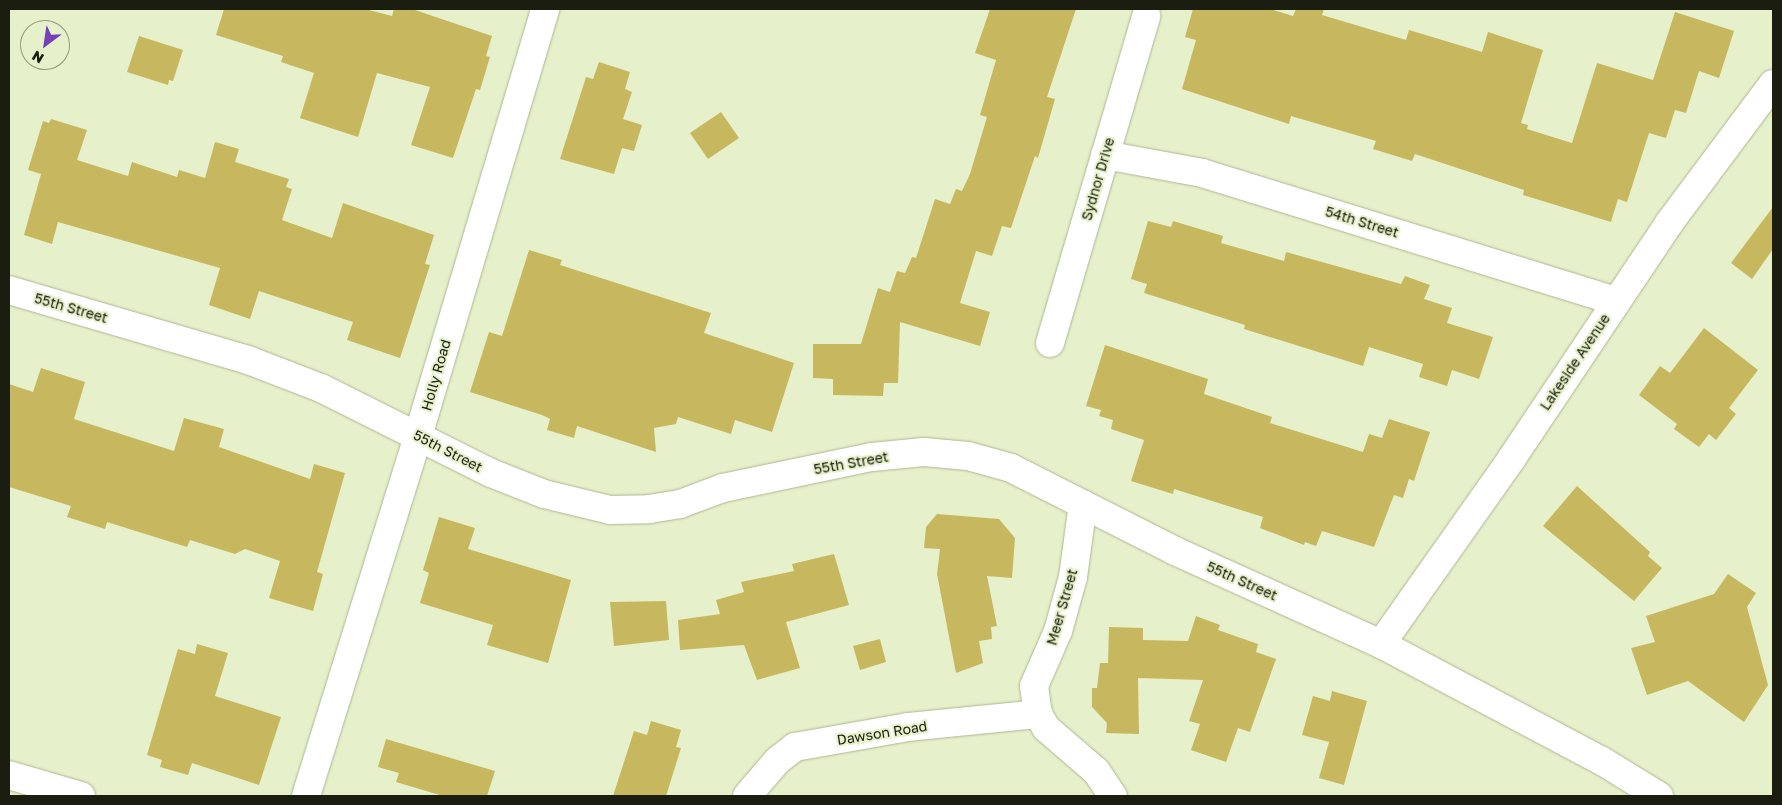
<!DOCTYPE html>
<style>
body{margin:0}
#map{position:relative;width:1782px;height:805px;overflow:hidden;background:#e6f0ca;font-family:"Golos Text",sans-serif}
div>[style]{position:absolute}
.building>*{inset:0;background:#c7b85f}
.roads{filter:drop-shadow(0 0 1px #adb793) drop-shadow(0 0 1px #adb793)}
.minor>*{height:28px;margin:-14px;padding:0 14px;transform-origin:14px;border-radius:14px;background:#fff}
span{translate:-50% -50%;white-space:nowrap;text-align:center;line-height:1.15;-webkit-text-stroke:4px #e6f0ca;paint-order:stroke}
.street-label{font-size:14px;color:#1a1d0f}
.frame{position:absolute;inset:0;border:10px solid #1a1d0f;pointer-events:none}
.north{position:absolute;left:20px;top:20px;width:50px;height:50px;box-sizing:border-box;background:#e6f0ca;border:1px solid #949c7f;border-radius:50%;rotate:211deg;font-size:14px;font-weight:700;line-height:20px;text-align:center;color:#1a1d0f}
.north::after{content:'';display:block;margin:auto;width:18px;height:22px;background:#7541b9;clip-path:polygon(50% 0,100% 100%,50% 72%,0 100%)}
</style>
<div id="map">
<div class="building">
<div style="clip-path:polygon(224px 9px,365px 9px,392px 16px,394px 9px,412px 9px,492px 36px,486px 56px,490px 57px,480px 90px,476px 89px,453px 158px,411px 145px,430px 87px,377px 73px,358px 137px,300px 118px,314px 73px,281px 62px,283px 56px,216px 35px)"></div>
<div style="clip-path:polygon(990px 9px,1076px 9px,1047px 97px,1055px 99px,1038px 158px,1035px 156px,1011px 228px,1002px 226px,992px 256px,976px 251px,960px 303px,990px 312px,980px 346px,900px 322px,898px 383px,884px 383px,883px 396px,833px 395px,833px 379px,813px 378px,813px 344px,861px 344px,878px 288px,890px 292px,897px 271px,905px 273px,912px 257px,916px 258px,935px 199px,950px 204px,956px 189px,962px 191px,970px 174px,987px 117px,980px 115px,996px 60px,975px 53px)"></div>
<div style="clip-path:polygon(1193px 9px,1270px 9px,1293px 16px,1296px 9px,1324px 9px,1322px 15px,1406px 40px,1409px 30px,1482px 52px,1488px 32px,1543px 50px,1521px 123px,1528px 125px,1527px 129px,1572px 143px,1597px 63px,1653px 80px,1675px 12px,1734px 31px,1719px 78px,1699px 71px,1686px 113px,1675px 110px,1666px 138px,1649px 133px,1627px 202px,1618px 199px,1611px 222px,1523px 195px,1524px 190px,1415px 154px,1412px 161px,1373px 149px,1376px 141px,1291px 116px,1289px 124px,1182px 89px,1196px 40px,1185px 37px)"></div>
<div style="clip-path:polygon(139px 36px,183px 50px,173px 81px,169px 80px,168px 85px,127px 72px)"></div>
<div style="clip-path:polygon(599px 62px,630px 72px,625px 89px,632px 92px,623px 119px,642px 125px,634px 151px,622px 148px,614px 174px,560px 159px,586px 77px,593px 79px)"></div>
<div style="clip-path:polygon(721px 112px,739px 138px,708px 159px,690px 133px)"></div>
<div style="clip-path:polygon(51px 119px,87px 130px,77px 160px,128px 176px,132px 162px,177px 177px,179px 170px,205px 178px,215px 142px,239px 149px,235px 162px,289px 179px,286px 187px,292px 189px,282px 220px,332px 238px,343px 203px,434px 235px,425px 264px,430px 265px,400px 358px,347px 340px,353px 322px,259px 291px,250px 319px,209px 305px,220px 268px,58px 222px,52px 244px,24px 235px,41px 174px,28px 170px,43px 121px,49px 123px)"></div>
<div style="clip-path:polygon(1773px 207px,1773px 249px,1752px 279px,1731px 263px)"></div>
<div style="clip-path:polygon(1148px 221px,1171px 227px,1173px 221px,1223px 236px,1221px 243px,1284px 261px,1286px 252px,1401px 284px,1405px 276px,1430px 285px,1424px 299px,1452px 308px,1447px 323px,1493px 337px,1479px 379px,1452px 370px,1447px 386px,1419px 377px,1423px 364px,1369px 347px,1363px 366px,1244px 329px,1245px 325px,1144px 293px,1147px 284px,1131px 279px)"></div>
<div style="clip-path:polygon(529px 250px,562px 260px,560px 265px,711px 313px,704px 333px,794px 363px,772px 432px,735px 420px,731px 434px,678px 417px,676px 424px,654px 428px,656px 452px,577px 426px,574px 438px,547px 430px,550px 419px,542px 415px,470px 392px,489px 332px,502px 336px)"></div>
<div style="clip-path:polygon(1704px 328px,1758px 370px,1729px 408px,1736px 414px,1716px 440px,1709px 434px,1699px 447px,1674px 429px,1677px 424px,1639px 395px,1660px 366px,1670px 373px)"></div>
<div style="clip-path:polygon(1105px 345px,1208px 379px,1204px 394px,1272px 417px,1270px 423px,1363px 452px,1369px 434px,1382px 438px,1389px 419px,1430px 432px,1414px 481px,1409px 479px,1403px 498px,1394px 495px,1374px 547px,1322px 531px,1316px 546px,1305px 542px,1304px 545px,1260px 528px,1263px 517px,1174px 489px,1173px 494px,1131px 481px,1144px 440px,1111px 429px,1113px 420px,1099px 416px,1101px 410px,1086px 406px)"></div>
<div style="clip-path:polygon(41px 368px,85px 382px,74px 419px,174px 451px,184px 418px,224px 429px,219px 447px,310px 479px,314px 464px,345px 473px,317px 572px,323px 574px,313px 611px,269px 598px,280px 561px,245px 549px,235px 554px,190px 540px,187px 547px,107px 522px,105px 529px,67px 517px,71px 506px,9px 487px,9px 384px,33px 392px)"></div>
<div style="clip-path:polygon(1577px 486px,1650px 552px,1648px 556px,1662px 568px,1634px 601px,1543px 526px)"></div>
<div style="clip-path:polygon(937px 514px,999px 519px,1015px 538px,1012px 578px,987px 576px,997px 626px,991px 627px,992px 639px,979px 641px,983px 663px,956px 673px,937px 574px,940px 549px,924px 548px,926px 527px)"></div>
<div style="clip-path:polygon(439px 517px,475px 528px,468px 549px,571px 580px,548px 663px,487px 645px,493px 625px,420px 603px,429px 573px,423px 570px)"></div>
<div style="clip-path:polygon(834px 554px,849px 605px,786px 622px,800px 668px,757px 680px,744px 645px,680px 650px,678px 620px,720px 614px,716px 600px,744px 592px,741px 582px,794px 571px,792px 564px)"></div>
<div style="clip-path:polygon(1728px 574px,1756px 593px,1747px 607px,1768px 685px,1744px 722px,1688px 681px,1647px 695px,1631px 648px,1655px 642px,1646px 616px,1714px 594px)"></div>
<div style="clip-path:polygon(666px 601px,669px 640px,614px 646px,610px 602px)"></div>
<div style="clip-path:polygon(1196px 616px,1220px 625px,1218px 630px,1258px 644px,1256px 652px,1276px 659px,1250px 732px,1238px 728px,1226px 762px,1191px 750px,1200px 724px,1189px 721px,1203px 680px,1138px 678px,1139px 734px,1106px 733px,1107px 723px,1092px 707px,1092px 688px,1097px 688px,1100px 663px,1108px 663px,1109px 627px,1143px 628px,1143px 640px,1188px 641px)"></div>
<div style="clip-path:polygon(880px 639px,886px 662px,860px 670px,853px 646px)"></div>
<div style="clip-path:polygon(197px 644px,228px 653px,215px 696px,281px 717px,259px 785px,192px 763px,188px 775px,160px 767px,162px 760px,147px 755px,178px 649px,195px 654px)"></div>
<div style="clip-path:polygon(1332px 691px,1367px 701px,1344px 785px,1319px 778px,1329px 742px,1302px 735px,1313px 696px,1330px 701px)"></div>
<div style="clip-path:polygon(651px 721px,681px 730px,676px 747px,681px 748px,666px 796px,613px 796px,634px 731px,647px 735px)"></div>
<div style="clip-path:polygon(386px 739px,495px 771px,487px 796px,443px 796px,396px 782px,399px 773px,378px 767px)"></div>
</div>
<div class="roads">
<div class="minor">
<div style="left:1105px;top:155px;width:99px;rotate:10.5deg"></div>
<div style="left:1202px;top:173px;width:433px;rotate:17.2deg"></div>
<div style="left:9px;top:290px;width:249px;rotate:16.3deg"></div>
<div style="left:248px;top:360px;width:78px;rotate:21deg"></div>
<div style="left:321px;top:388px;width:190px;rotate:26.6deg"></div>
<div style="left:491px;top:473px;width:57px;rotate:21.6deg"></div>
<div style="left:544px;top:494px;width:68px;rotate:13.6deg"></div>
<div style="left:610px;top:510px;width:39px;rotate:-1deg"></div>
<div style="left:649px;top:509px;width:31px;rotate:-9deg"></div>
<div style="left:680px;top:504px;width:46px;rotate:-20.4deg"></div>
<div style="left:723px;top:488px;width:152px;rotate:-11.8deg"></div>
<div style="left:872px;top:457px;width:52px;rotate:-5.5deg"></div>
<div style="left:924px;top:452px;width:44px;rotate:5.2deg"></div>
<div style="left:968px;top:456px;width:45px;rotate:15.6deg"></div>
<div style="left:1011px;top:468px;width:184px;rotate:26.8deg"></div>
<div style="left:1175px;top:551px;width:226px;rotate:24.3deg"></div>
<div style="left:1381px;top:644px;width:250px;rotate:27.9deg"></div>
<div style="left:1602px;top:761px;width:67px;rotate:31.6deg"></div>
<div style="left:1050px;top:343px;width:341px;rotate:-73.6deg"></div>
<div style="left:1083px;top:504px;width:74px;rotate:97.8deg"></div>
<div style="left:1073px;top:577px;width:56px;rotate:105.5deg"></div>
<div style="left:1058px;top:631px;width:60px;rotate:113.6deg"></div>
<div style="left:1034px;top:686px;width:28px;rotate:82deg"></div>
<div style="left:1038px;top:714px;width:16px;rotate:60deg"></div>
<div style="left:1046px;top:728px;width:66px;rotate:40.7deg"></div>
<div style="left:1096px;top:771px;width:30px;rotate:56deg"></div>
<div style="left:1381px;top:644px;width:228px;rotate:-54.8deg"></div>
<div style="left:1512px;top:458px;width:284px;rotate:-56.2deg"></div>
<div style="left:1670px;top:222px;width:172px;rotate:-53.3deg"></div>
<div style="left:9px;top:775px;width:75px;rotate:16.3deg"></div>
<div style="left:306px;top:796px;width:377px;rotate:-72.7deg"></div>
<div style="left:418px;top:436px;width:445px;rotate:-73.4deg"></div>
<div style="left:747px;top:796px;width:46px;rotate:-49.4deg"></div>
<div style="left:777px;top:761px;width:23px;rotate:-38deg"></div>
<div style="left:795px;top:747px;width:115px;rotate:-10deg"></div>
<div style="left:908px;top:727px;width:131px;rotate:-5.7deg"></div>
</div>
</div>
<div class="street-label">
<span style="left:1098px;top:179px;rotate:-74deg">Sydnor Drive</span>
<span style="left:1362px;top:222px;rotate:17deg">54th Street</span>
<span style="left:71px;top:308px;rotate:16deg">55th Street</span>
<span style="left:1575px;top:362px;rotate:-56deg">Lakeside Avenue</span>
<span style="left:436px;top:375px;rotate:-74deg">Holly Road</span>
<span style="left:448px;top:451px;rotate:27deg">55th Street</span>
<span style="left:851px;top:463px;rotate:-10deg">55th Street</span>
<span style="left:1242px;top:581px;rotate:24deg">55th Street</span>
<span style="left:1062px;top:607px;rotate:-74deg">Meer Street</span>
<span style="left:882px;top:733px;rotate:-9deg">Dawson Road</span>
</div>
<div class="frame"></div>
<div class="north">N</div>
</div>
